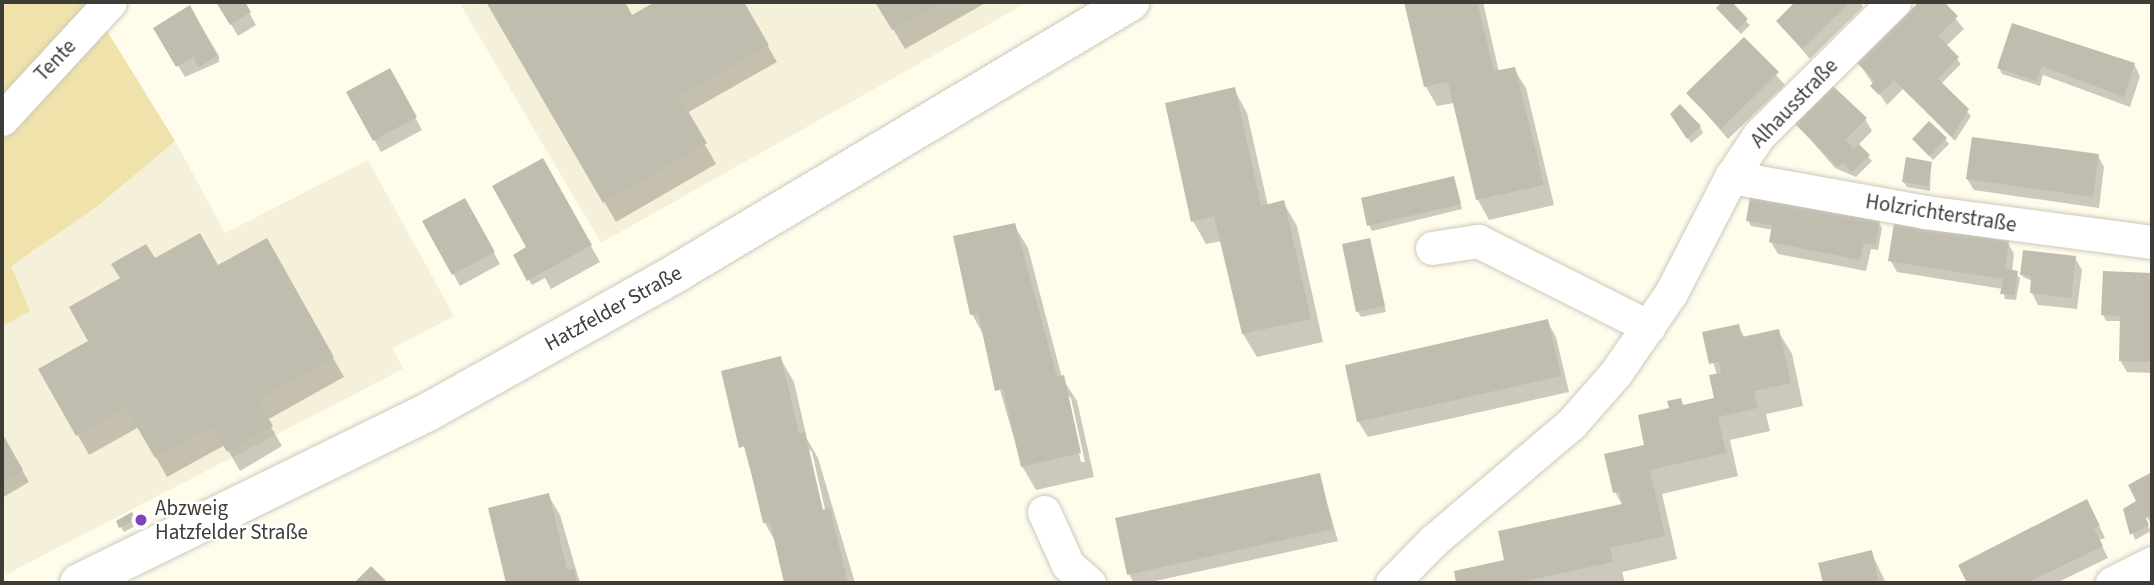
<!DOCTYPE html>
<meta charset="utf-8">
<style>
body{margin:0}
#map{position:relative;width:2154px;height:585px;overflow:hidden;background:#fffcec;font-family:"Source Sans 3",sans-serif}
div>[style]{position:absolute}
.built>*{inset:0;background:#f5f0d9}
.green>*{inset:0;background:#efe2ab}
.shadow>*{inset:0;background:#0003}
.building>*{inset:0;background:#c0bdaf}
.roads{filter:drop-shadow(0 0 2px #ccc9bb) drop-shadow(0 0 2px #ccc9bb)}
.street>*{height:33px;margin:-16.5px;padding:0 16.5px;transform-origin:16.5px;border-radius:16.5px;background:#fff}
.secondary>*{height:38px;margin:-19px;padding:0 19px;transform-origin:19px;border-radius:19px;background:#fff}
.dots>*{width:19px;height:19px;translate:-50% -50%;box-sizing:border-box;border:4px solid #fff;border-radius:50%}
span{translate:-50% -50%;white-space:nowrap;text-align:center;line-height:1.15;-webkit-text-stroke:5px #fff;paint-order:stroke}
.street-label{font-size:21px;color:#3d3c36}
.poi-label{font-size:21px;color:#3d3c36}
.left{translate:0 -50%;text-align:left}
.frame{position:absolute;inset:0;border:4px solid #3d3c36;pointer-events:none}
</style>
<div id="map">
<div class="built">
<div style="clip-path:polygon(459px 2px,1028px 2px,601px 243px)"></div>
<div style="clip-path:polygon(175px 141px,225px 233px,368px 160px,454px 316px,393px 348px,403px 369px,7px 574px,2px 568px,2px 327px,30px 311px,10px 266px,99px 205px)"></div>
</div>
<div class="green">
<div style="clip-path:polygon(2px 2px,89px 2px,2px 103px)"></div>
<div style="clip-path:polygon(104px 26px,175px 141px,99px 205px,11px 266px,30px 311px,2px 327px,2px 136px)"></div>
</div>
<div class="shadow">
<div style="clip-path:polygon(218px 2px,243px 2px,256px 25px,238px 36px)"></div>
<div style="clip-path:polygon(488px 2px,622px 2px,665px 75px,635px 16px,659px 2px,742px 2px,777px 62px,687px 113px,716px 164px,616px 222px)"></div>
<div style="clip-path:polygon(877px 2px,987px 2px,905px 49px)"></div>
<div style="clip-path:polygon(1406px 2px,1483px 2px,1499px 72px,1514px 69px,1526px 88px,1554px 205px,1489px 220px,1478px 200px,1454px 103px,1437px 106px,1426px 87px)"></div>
<div style="clip-path:polygon(1725px 2px,1750px 25px,1741px 34px,1718px 8px)"></div>
<div style="clip-path:polygon(1797px 2px,1860px 2px,1863px 7px,1810px 59px,1778px 21px)"></div>
<div style="clip-path:polygon(1921px 2px,1942px 2px,1964px 29px,1946px 46px,1961px 64px,1941px 84px,1971px 116px,1955px 141px,1903px 89px,1887px 105px,1859px 63px)"></div>
<div style="clip-path:polygon(190px 7px,219px 56px,219px 62px,185px 77px,155px 28px)"></div>
<div style="clip-path:polygon(2013px 25px,2134px 64px,2140px 76px,2130px 107px,2043px 75px,2040px 86px,2002px 74px,1999px 68px)"></div>
<div style="clip-path:polygon(1744px 39px,1785px 85px,1728px 139px,1688px 93px)"></div>
<div style="clip-path:polygon(390px 71px,422px 130px,381px 152px,349px 93px)"></div>
<div style="clip-path:polygon(1234px 89px,1247px 113px,1268px 206px,1283px 202px,1297px 226px,1323px 342px,1257px 357px,1243px 334px,1222px 241px,1206px 244px,1193px 221px)"></div>
<div style="clip-path:polygon(1675px 119px,1700px 127px,1703px 133px,1691px 143px)"></div>
<div style="clip-path:polygon(1865px 119px,1872px 131px,1858px 145px,1872px 161px,1856px 177px,1835px 168px,1797px 124px)"></div>
<div style="clip-path:polygon(1914px 139px,1945px 139px,1949px 144px,1933px 160px)"></div>
<div style="clip-path:polygon(2098px 156px,2104px 167px,2099px 208px,1974px 190px,1967px 179px)"></div>
<div style="clip-path:polygon(542px 160px,600px 262px,551px 289px,545px 278px,532px 285px,529px 280px,528px 248px)"></div>
<div style="clip-path:polygon(1931px 164px,1930px 191px,1907px 187px,1903px 181px)"></div>
<div style="clip-path:polygon(1453px 178px,1462px 209px,1372px 231px,1369px 225px)"></div>
<div style="clip-path:polygon(465px 200px,500px 264px,460px 286px,425px 222px)"></div>
<div style="clip-path:polygon(1748px 220px,1879px 223px,1882px 228px,1878px 250px,1871px 249px,1866px 271px,1778px 254px,1771px 242px,1773px 230px,1751px 226px)"></div>
<div style="clip-path:polygon(evenodd,1014px 225px,1028px 248px,1062px 378px,1077px 401px,1094px 477px,1036px 490px,1022px 466px,985px 338px,972px 314px,1014px 225px,1066px 394px,1071px 398px,1085px 462px,1081px 462px,1066px 394px)"></div>
<div style="clip-path:polygon(266px 240px,344px 377px,267px 420px,282px 446px,240px 471px,225px 445px,167px 477px,139px 427px,89px 455px,41px 370px,90px 342px,154px 261px,218px 268px)"></div>
<div style="clip-path:polygon(1369px 240px,1386px 312px,1361px 317px,1358px 312px)"></div>
<div style="clip-path:polygon(2008px 243px,2014px 254px,2012px 271px,2020px 278px,2016px 300px,2005px 299px,2003px 289px,1897px 272px,1890px 260px)"></div>
<div style="clip-path:polygon(2024px 252px,2075px 258px,2082px 270px,2077px 309px,2038px 305px,2032px 293px,2033px 281px,2023px 277px,2040px 276px,2023px 277px)"></div>
<div style="clip-path:polygon(2104px 273px,2152px 275px,2152px 373px,2127px 372px,2120px 360px,2122px 321px,2106px 321px,2103px 315px)"></div>
<div style="clip-path:polygon(1547px 321px,1556px 337px,1569px 392px,1368px 437px,1358px 421px)"></div>
<div style="clip-path:polygon(1738px 326px,1745px 338px,1778px 331px,1792px 354px,1803px 406px,1766px 414px,1770px 431px,1730px 440px,1738px 476px,1662px 494px,1677px 559px,1622px 572px,1625px 583px,1458px 583px,1456px 573px,1507px 562px,1623px 506px,1615px 492px,1671px 409px,1680px 400px,1685px 407px,1716px 399px,1717px 375px,1704px 333px)"></div>
<div style="clip-path:polygon(evenodd,780px 358px,794px 382px,807px 439px,818px 458px,855px 583px,786px 583px,776px 543px,765px 523px,723px 372px,780px 358px,807px 447px,812px 452px,827px 518px,824px 519px,807px 447px)"></div>
<div style="clip-path:polygon(2px 436px,29px 482px,2px 498px)"></div>
<div style="clip-path:polygon(2152px 474px,2152px 526px,2130px 486px)"></div>
<div style="clip-path:polygon(1319px 475px,1338px 541px,1146px 583px,1134px 583px,1129px 574px)"></div>
<div style="clip-path:polygon(548px 495px,560px 515px,580px 583px,511px 583px,490px 509px)"></div>
<div style="clip-path:polygon(2135px 504px,2151px 531px,2135px 540px,2125px 510px)"></div>
<div style="clip-path:polygon(2093px 513px,2105px 538px,2099px 540px,2108px 558px,2056px 583px,1969px 583px,1961px 566px)"></div>
<div style="clip-path:polygon(132px 515px,137px 525px,124px 532px,118px 522px)"></div>
<div style="clip-path:polygon(1871px 552px,1886px 583px,1825px 583px,1820px 564px)"></div>
</div>
<div class="building">
<div style="clip-path:polygon(216px 2px,245px 2px,251px 12px,230px 25px)"></div>
<div style="clip-path:polygon(486px 2px,625px 2px,632px 15px,655px 2px,744px 2px,769px 45px,679px 96px,707px 143px,603px 203px)"></div>
<div style="clip-path:polygon(875px 2px,942px 2px,892px 30px)"></div>
<div style="clip-path:polygon(1404px 2px,1477px 2px,1494px 71px,1515px 67px,1544px 185px,1476px 200px,1448px 82px,1424px 87px)"></div>
<div style="clip-path:polygon(1722px 2px,1732px 2px,1748px 19px,1737px 30px,1716px 8px)"></div>
<div style="clip-path:polygon(1795px 2px,1850px 2px,1802px 49px,1776px 21px)"></div>
<div style="clip-path:polygon(1919px 2px,1944px 2px,1958px 16px,1938px 36px,1959px 57px,1938px 79px,1969px 109px,1952px 137px,1894px 80px,1879px 95px,1870px 86px,1875px 81px,1857px 63px)"></div>
<div style="clip-path:polygon(190px 5px,217px 56px,199px 67px,193px 57px,176px 67px,153px 28px)"></div>
<div style="clip-path:polygon(2012px 23px,2135px 63px,2124px 97px,2042px 66px,2037px 81px,1997px 68px)"></div>
<div style="clip-path:polygon(1744px 37px,1779px 72px,1721px 129px,1686px 93px)"></div>
<div style="clip-path:polygon(390px 68px,417px 117px,373px 141px,346px 92px)"></div>
<div style="clip-path:polygon(1833px 86px,1867px 118px,1845px 140px,1854px 149px,1859px 144px,1870px 155px,1852px 172px,1843px 163px,1838px 167px,1795px 124px)"></div>
<div style="clip-path:polygon(1235px 87px,1261px 206px,1284px 200px,1311px 319px,1242px 334px,1214px 216px,1191px 222px,1165px 103px)"></div>
<div style="clip-path:polygon(1680px 104px,1701px 126px,1687px 139px,1670px 114px)"></div>
<div style="clip-path:polygon(1929px 121px,1947px 138px,1929px 156px,1912px 139px)"></div>
<div style="clip-path:polygon(1972px 137px,2099px 154px,2093px 197px,1966px 179px)"></div>
<div style="clip-path:polygon(1906px 157px,1932px 162px,1928px 186px,1902px 182px)"></div>
<div style="clip-path:polygon(543px 158px,592px 245px,527px 281px,513px 255px,526px 247px,492px 186px)"></div>
<div style="clip-path:polygon(1454px 176px,1461px 204px,1367px 226px,1361px 198px)"></div>
<div style="clip-path:polygon(1750px 197px,1880px 221px,1875px 245px,1864px 243px,1860px 260px,1769px 242px,1772px 225px,1746px 221px)"></div>
<div style="clip-path:polygon(465px 198px,495px 252px,452px 275px,422px 221px)"></div>
<div style="clip-path:polygon(1015px 223px,1057px 377px,1064px 375px,1081px 453px,1021px 467px,1003px 389px,995px 391px,978px 313px,970px 315px,953px 236px)"></div>
<div style="clip-path:polygon(1894px 223px,2009px 241px,2005px 268px,2018px 271px,2014px 295px,2000px 294px,2003px 279px,1888px 261px)"></div>
<div style="clip-path:polygon(200px 233px,218px 265px,267px 238px,334px 357px,258px 400px,273px 426px,227px 452px,212px 426px,155px 458px,126px 408px,76px 436px,38px 369px,88px 341px,69px 307px,120px 278px,111px 264px,146px 244px,155px 258px)"></div>
<div style="clip-path:polygon(1370px 238px,1385px 306px,1356px 312px,1342px 244px)"></div>
<div style="clip-path:polygon(2023px 250px,2076px 256px,2071px 298px,2030px 293px,2031px 276px,2020px 275px)"></div>
<div style="clip-path:polygon(2103px 271px,2152px 273px,2152px 362px,2119px 361px,2120px 316px,2101px 315px)"></div>
<div style="clip-path:polygon(1548px 319px,1561px 376px,1357px 422px,1345px 365px)"></div>
<div style="clip-path:polygon(1739px 324px,1742px 337px,1779px 329px,1791px 383px,1754px 391px,1758px 408px,1718px 417px,1726px 453px,1650px 470px,1665px 536px,1610px 548px,1613px 562px,1516px 583px,1456px 583px,1454px 571px,1504px 560px,1498px 531px,1622px 504px,1619px 491px,1613px 493px,1604px 454px,1644px 445px,1638px 415px,1669px 408px,1667px 401px,1681px 398px,1683px 405px,1714px 398px,1709px 375px,1721px 373px,1719px 362px,1709px 364px,1702px 332px)"></div>
<div style="clip-path:polygon(781px 356px,799px 434px,805px 432px,823px 510px,830px 508px,848px 583px,784px 583px,770px 522px,763px 523px,745px 446px,739px 448px,721px 371px)"></div>
<div style="clip-path:polygon(2px 433px,23px 470px,2px 482px)"></div>
<div style="clip-path:polygon(2152px 472px,2152px 515px,2146px 518px,2149px 525px,2130px 535px,2123px 509px,2136px 501px,2128px 485px)"></div>
<div style="clip-path:polygon(1320px 473px,1333px 529px,1127px 575px,1115px 518px)"></div>
<div style="clip-path:polygon(549px 493px,567px 570px,574px 569px,577px 583px,506px 583px,488px 508px)"></div>
<div style="clip-path:polygon(2087px 499px,2100px 526px,2094px 528px,2103px 546px,2027px 583px,1967px 583px,1958px 565px)"></div>
<div style="clip-path:polygon(132px 512px,136px 519px,119px 528px,116px 521px)"></div>
<div style="clip-path:polygon(1872px 550px,1879px 583px,1823px 583px,1818px 563px)"></div>
<div style="clip-path:polygon(371px 566px,388px 583px,354px 583px)"></div>
</div>
<div class="roads">
<div class="street">
<div style="left:2px;top:119px;width:159px;rotate:-47.3deg"></div>
<div style="left:1731px;top:177px;width:197px;rotate:10.2deg"></div>
<div style="left:1925px;top:212px;width:229px;rotate:7.5deg"></div>
<div style="left:1432px;top:248px;width:47px;rotate:-8.7deg"></div>
<div style="left:1478px;top:241px;width:191px;rotate:26.7deg"></div>
<div style="left:1044px;top:512px;width:58px;rotate:65.6deg"></div>
<div style="left:1068px;top:565px;width:28px;rotate:41deg"></div>
<div style="left:1392px;top:583px;width:59px;rotate:-45.7deg"></div>
<div style="left:1433px;top:541px;width:181px;rotate:-40.3deg"></div>
<div style="left:1571px;top:424px;width:67px;rotate:-48.7deg"></div>
<div style="left:1615px;top:374px;width:98px;rotate:-55.3deg"></div>
<div style="left:1671px;top:293px;width:131px;rotate:-62.7deg"></div>
<div style="left:1731px;top:177px;width:50px;rotate:-56.3deg"></div>
<div style="left:1759px;top:135px;width:190px;rotate:-44.6deg"></div>
<div style="left:2112px;top:583px;width:45px;rotate:-26.6deg"></div>
</div>
<div class="secondary">
<div style="left:79px;top:583px;width:389px;rotate:-26.1deg"></div>
<div style="left:428px;top:412px;width:287px;rotate:-29.2deg"></div>
<div style="left:678px;top:272px;width:527px;rotate:-30.85deg"></div>
</div>
</div>
<div class="dots">
<div style="left:141px;top:520px;background:#8442b7"></div>
</div>
<div class="street-label">
<span style="left:55px;top:60px;rotate:-46deg">Tente</span>
<span style="left:1794px;top:103px;rotate:-46deg">Alhausstraße</span>
<span style="left:1941px;top:213px;rotate:9deg">Holzrichterstraße</span>
<span style="left:613px;top:308px;rotate:-29deg">Hatzfelder Straße</span>
</div>
<div class="poi-label">
<span class="left" style="left:155px;top:520px">Abzweig<br>Hatzfelder Straße</span>
</div>
<div class="frame"></div>
</div>
